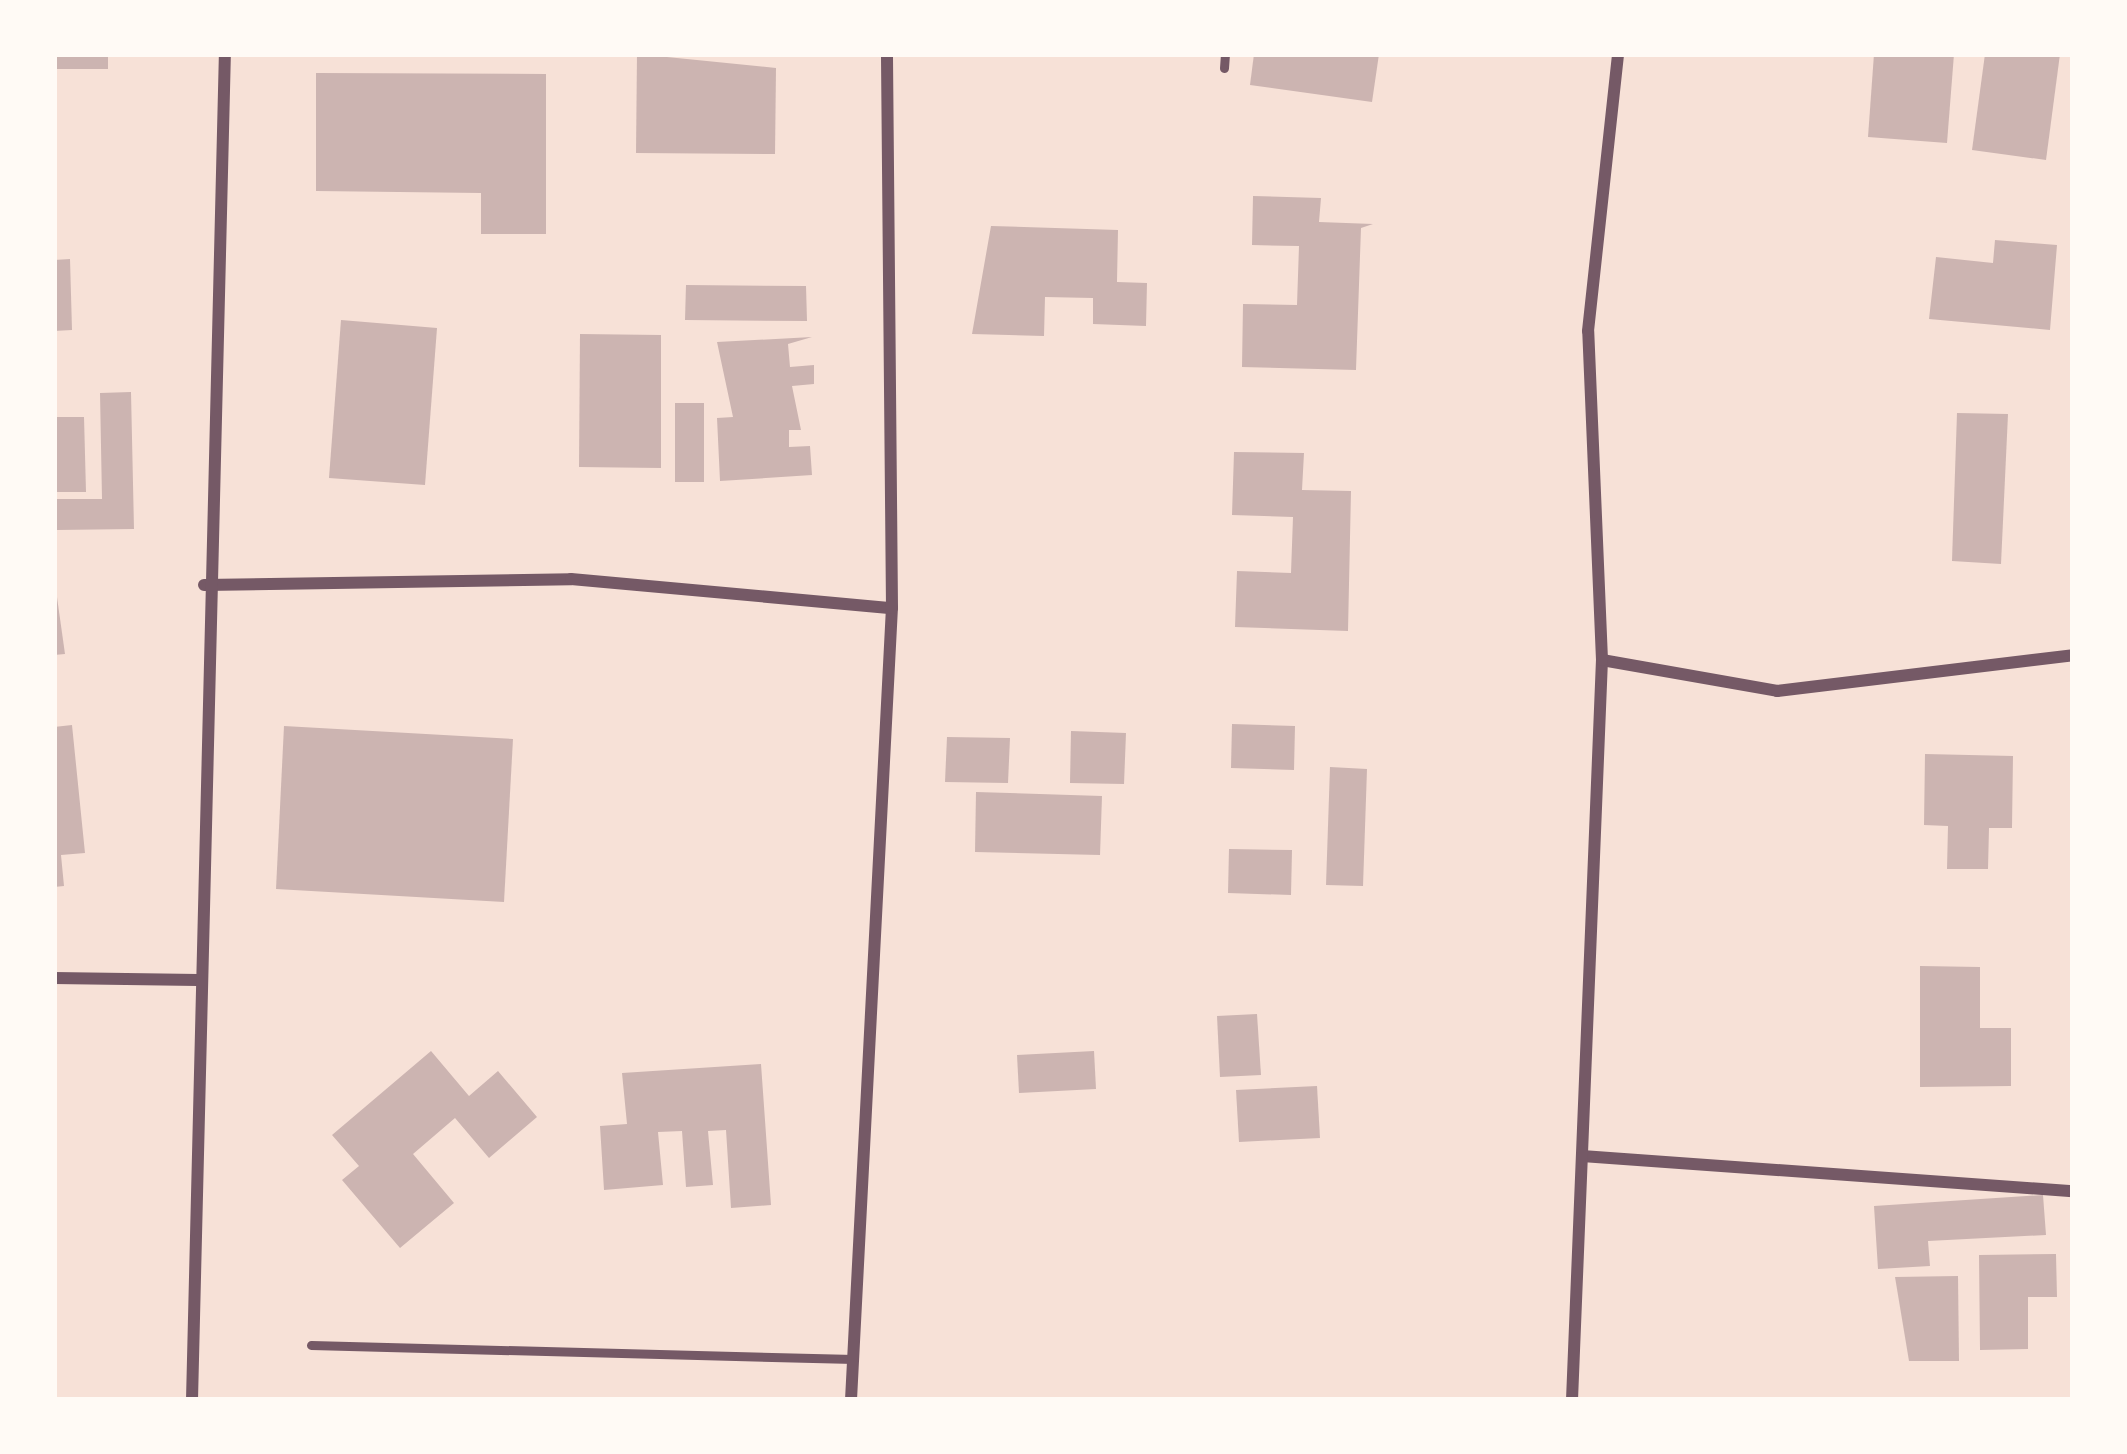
<!DOCTYPE html>
<style>
body{margin:0}
#map{position:relative;width:2127px;height:1454px;overflow:hidden;background:#f7e1d7;font-family:"Playfair Display",serif}
div>[style]{position:absolute}
.building>*{inset:0;background:#ccb4b1}
.service>*{height:9px;margin:-4.5px;padding:0 4.5px;transform-origin:4.5px;border-radius:4.5px;background:#755966}
.minor>*{height:12px;margin:-6px;padding:0 6px;transform-origin:6px;border-radius:6px;background:#755966}
span{translate:-50% -50%;white-space:nowrap;text-align:center;line-height:1.15;-webkit-text-stroke:9px #fffaf5;paint-order:stroke}
.frame{position:absolute;inset:0;border:57px solid #fffaf5;pointer-events:none}
</style>
<div id="map">
<div class="building">
<div style="clip-path:polygon(54px 54px,108px 54px,108px 69px,54px 69px)"></div>
<div style="clip-path:polygon(637px 54px,776px 68px,775px 154px,636px 153px)"></div>
<div style="clip-path:polygon(1254px 54px,1379px 54px,1372px 102px,1250px 85px)"></div>
<div style="clip-path:polygon(1874px 54px,1954px 54px,1947px 143px,1868px 137px)"></div>
<div style="clip-path:polygon(1985px 54px,2060px 54px,2046px 160px,1972px 150px)"></div>
<div style="clip-path:polygon(316px 73px,546px 74px,546px 234px,481px 234px,481px 193px,316px 191px)"></div>
<div style="clip-path:polygon(1253px 196px,1321px 198px,1319px 222px,1373px 224px,1361px 228px,1356px 370px,1242px 367px,1243px 304px,1297px 305px,1299px 246px,1252px 245px)"></div>
<div style="clip-path:polygon(991px 226px,1118px 230px,1117px 282px,1147px 283px,1146px 326px,1093px 324px,1093px 298px,1045px 297px,1044px 336px,972px 334px)"></div>
<div style="clip-path:polygon(1995px 240px,2057px 245px,2050px 330px,1929px 319px,1936px 257px,1993px 263px)"></div>
<div style="clip-path:polygon(70px 259px,72px 330px,54px 331px,54px 260px)"></div>
<div style="clip-path:polygon(686px 285px,806px 286px,807px 321px,685px 320px)"></div>
<div style="clip-path:polygon(341px 320px,437px 328px,425px 485px,329px 478px)"></div>
<div style="clip-path:polygon(580px 334px,661px 335px,661px 468px,579px 467px)"></div>
<div style="clip-path:polygon(812px 337px,788px 344px,790px 367px,814px 365px,814px 384px,792px 386px,801px 430px,789px 430px,789px 447px,810px 446px,812px 475px,720px 481px,717px 418px,733px 417px,717px 342px)"></div>
<div style="clip-path:polygon(131px 392px,134px 529px,57px 530px,56px 499px,102px 499px,100px 393px)"></div>
<div style="clip-path:polygon(675px 403px,704px 403px,704px 482px,675px 482px)"></div>
<div style="clip-path:polygon(1957px 413px,2008px 414px,2001px 564px,1952px 561px)"></div>
<div style="clip-path:polygon(54px 417px,84px 417px,86px 492px,54px 492px)"></div>
<div style="clip-path:polygon(1234px 452px,1304px 453px,1302px 490px,1351px 491px,1348px 631px,1235px 627px,1237px 571px,1291px 573px,1293px 517px,1232px 515px)"></div>
<div style="clip-path:polygon(54px 576px,65px 654px,54px 655px)"></div>
<div style="clip-path:polygon(1232px 724px,1295px 726px,1294px 770px,1231px 768px)"></div>
<div style="clip-path:polygon(72px 725px,85px 853px,61px 855px,64px 886px,54px 887px,54px 727px)"></div>
<div style="clip-path:polygon(284px 726px,513px 739px,504px 902px,276px 889px)"></div>
<div style="clip-path:polygon(1071px 731px,1126px 733px,1124px 784px,1070px 783px)"></div>
<div style="clip-path:polygon(947px 737px,1010px 738px,1008px 783px,945px 782px)"></div>
<div style="clip-path:polygon(1925px 754px,2013px 756px,2012px 828px,1989px 828px,1988px 869px,1947px 869px,1948px 826px,1924px 825px)"></div>
<div style="clip-path:polygon(1330px 767px,1367px 769px,1363px 886px,1326px 885px)"></div>
<div style="clip-path:polygon(976px 792px,1102px 796px,1100px 855px,975px 852px)"></div>
<div style="clip-path:polygon(1229px 849px,1292px 850px,1291px 895px,1228px 893px)"></div>
<div style="clip-path:polygon(1920px 966px,1980px 967px,1980px 1028px,2011px 1028px,2011px 1086px,1920px 1087px)"></div>
<div style="clip-path:polygon(1257px 1014px,1261px 1075px,1220px 1077px,1217px 1016px)"></div>
<div style="clip-path:polygon(431px 1051px,469px 1096px,498px 1071px,537px 1117px,489px 1158px,455px 1118px,413px 1154px,454px 1203px,400px 1248px,342px 1180px,359px 1166px,332px 1135px)"></div>
<div style="clip-path:polygon(1094px 1051px,1096px 1089px,1019px 1093px,1017px 1055px)"></div>
<div style="clip-path:polygon(761px 1064px,771px 1205px,731px 1208px,726px 1130px,708px 1131px,713px 1185px,686px 1187px,682px 1131px,658px 1132px,663px 1185px,604px 1190px,600px 1126px,627px 1124px,622px 1073px)"></div>
<div style="clip-path:polygon(1317px 1086px,1320px 1138px,1239px 1142px,1236px 1090px)"></div>
<div style="clip-path:polygon(2043px 1195px,2046px 1235px,1928px 1241px,1930px 1266px,1878px 1269px,1874px 1206px)"></div>
<div style="clip-path:polygon(2056px 1254px,2057px 1297px,2028px 1297px,2028px 1349px,1980px 1350px,1979px 1255px)"></div>
<div style="clip-path:polygon(1958px 1276px,1959px 1361px,1909px 1361px,1895px 1277px)"></div>
</div>
<div class="service">
<div style="left:1224px;top:68px;width:14px;rotate:-86deg"></div>
<div style="left:311px;top:1345px;width:543px;rotate:1.48deg"></div>
</div>
<div class="minor">
<div style="left:204px;top:585px;width:367px;rotate:-0.9deg"></div>
<div style="left:571px;top:579px;width:322px;rotate:5.2deg"></div>
<div style="left:1602px;top:660px;width:178px;rotate:10deg"></div>
<div style="left:1777px;top:691px;width:298px;rotate:-6.9deg"></div>
<div style="left:54px;top:978px;width:144px;rotate:0.8deg"></div>
<div style="left:1582px;top:1156px;width:492px;rotate:4.1deg"></div>
<div style="left:192px;top:1400px;width:1346px;rotate:-88.6deg"></div>
<div style="left:851px;top:1400px;width:793px;rotate:-87.04deg"></div>
<div style="left:892px;top:608px;width:554px;rotate:-90.52deg"></div>
<div style="left:1572px;top:1400px;width:741px;rotate:-87.68deg"></div>
<div style="left:1602px;top:660px;width:329px;rotate:-92.4deg"></div>
<div style="left:1588px;top:331px;width:279px;rotate:-83.8deg"></div>
</div>
<div class="frame"></div>
</div>
